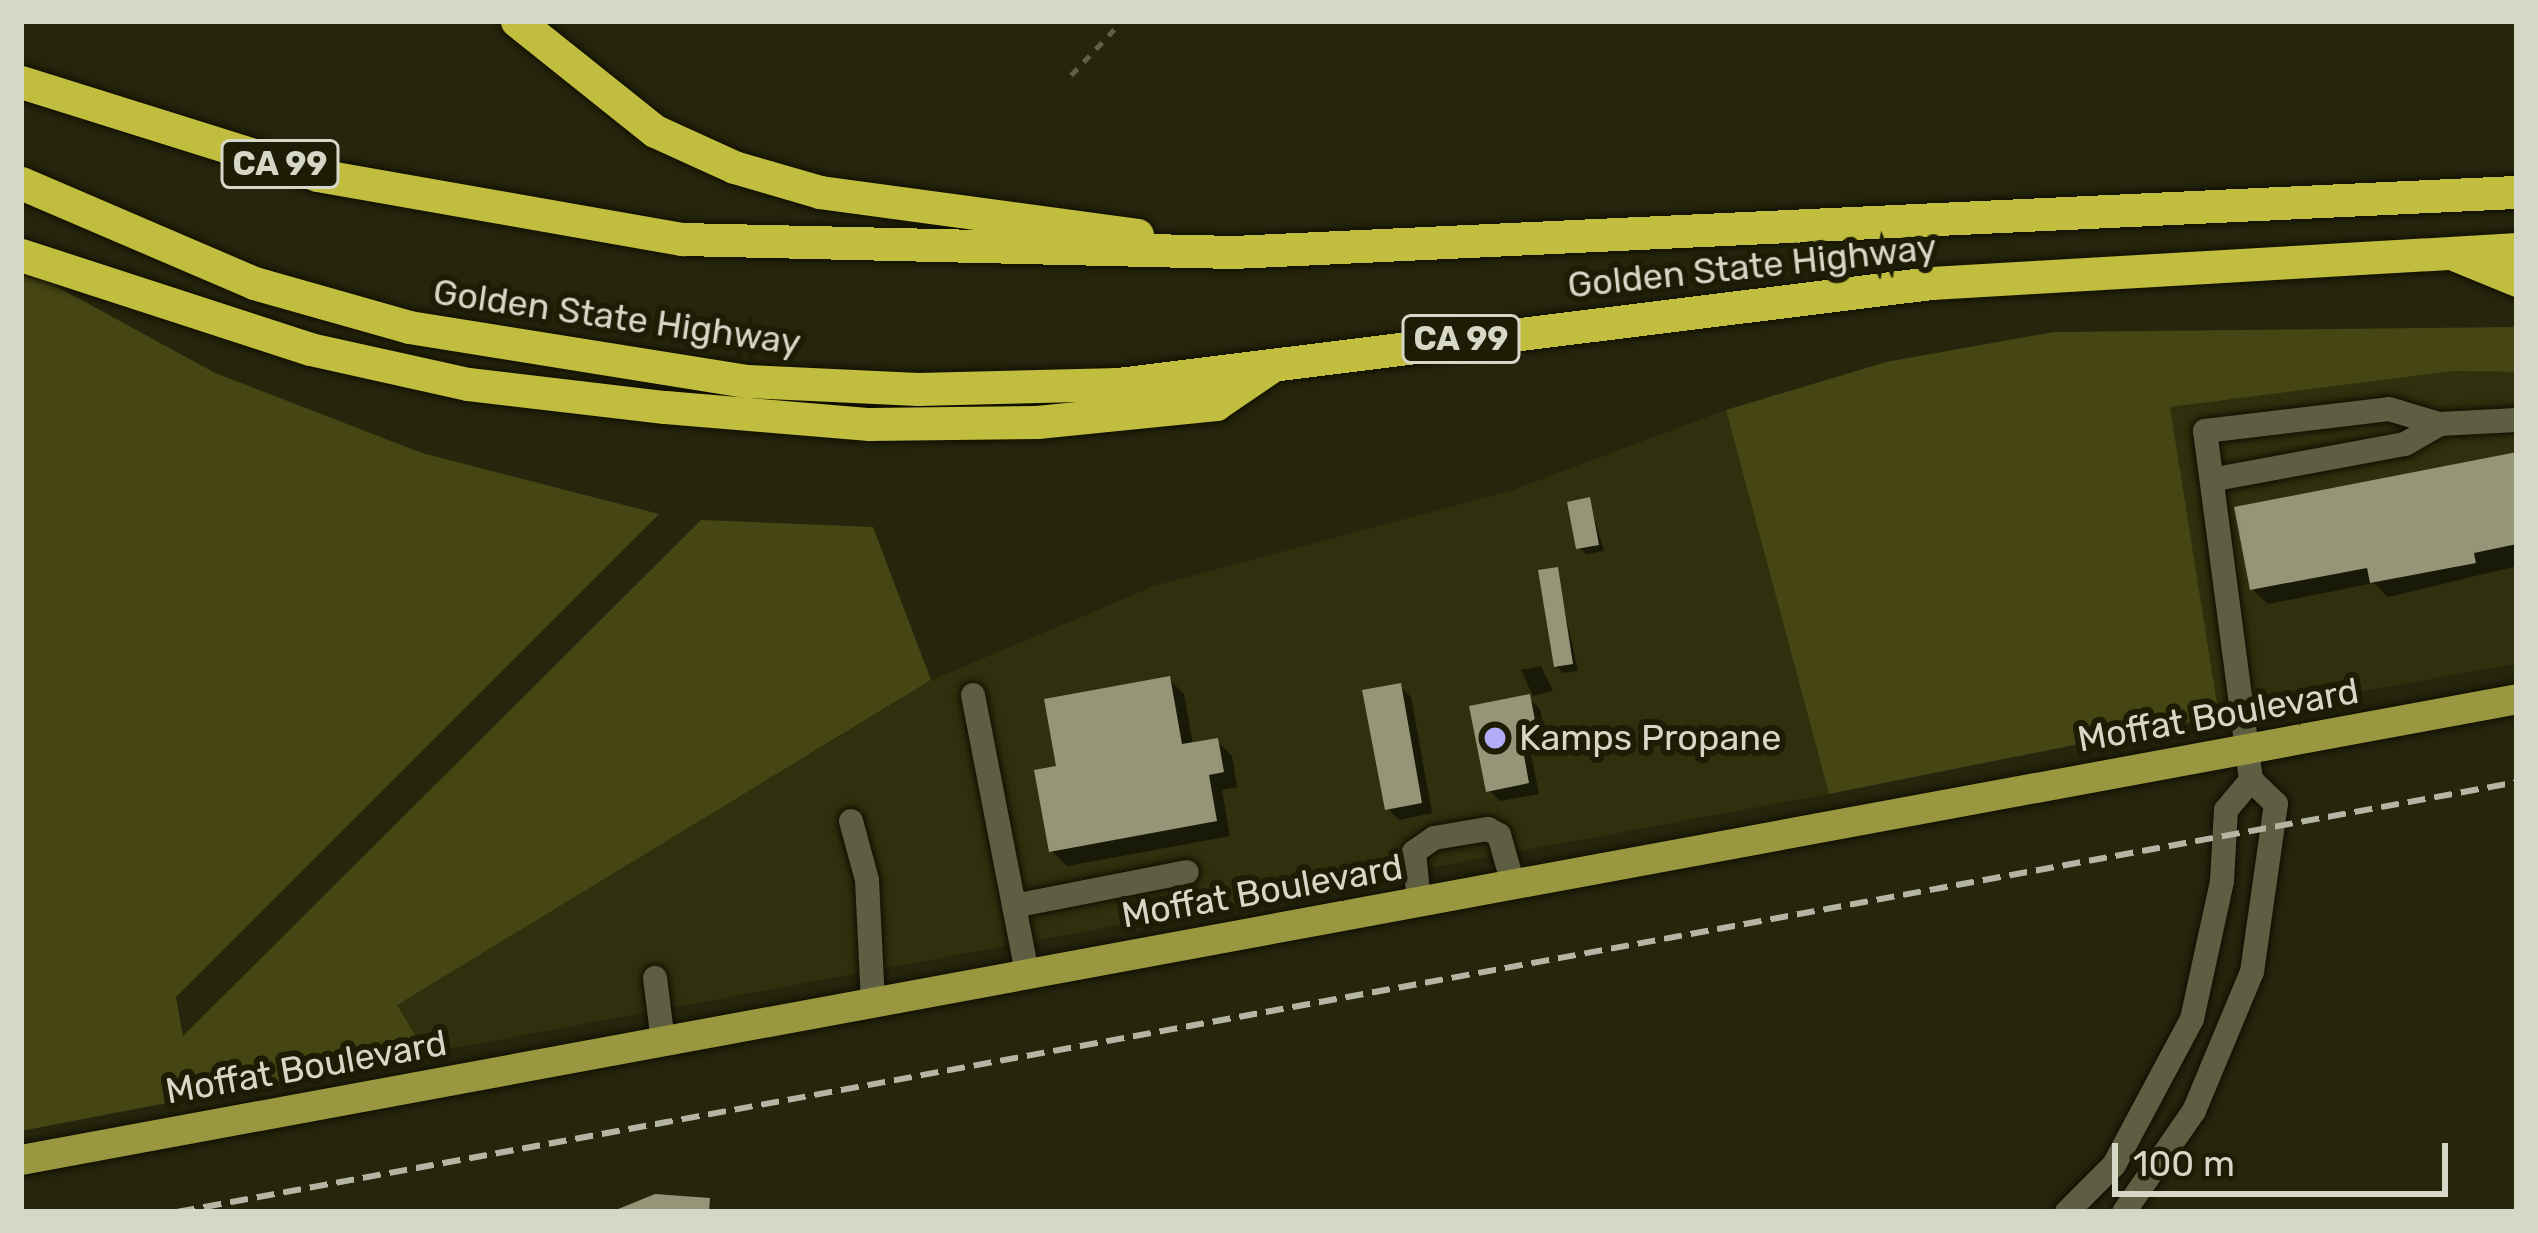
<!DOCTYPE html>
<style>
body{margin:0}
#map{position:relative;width:2538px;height:1233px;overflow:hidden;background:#26260d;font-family:Rubik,sans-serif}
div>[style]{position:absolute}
.built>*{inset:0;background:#302f0e}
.green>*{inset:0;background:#464514}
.shadow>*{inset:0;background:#0007}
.building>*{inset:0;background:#959578}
.path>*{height:4.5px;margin-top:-2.25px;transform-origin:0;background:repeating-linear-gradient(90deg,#60604a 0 9px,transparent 0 18px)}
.roads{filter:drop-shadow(0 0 3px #100e00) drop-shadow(0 0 3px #100e00)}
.minor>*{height:24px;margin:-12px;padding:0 12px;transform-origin:12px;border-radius:12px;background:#5e5e43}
.major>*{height:30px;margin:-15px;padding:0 15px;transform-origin:15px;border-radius:15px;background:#999740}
.highway>*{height:33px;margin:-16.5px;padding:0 16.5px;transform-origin:16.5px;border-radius:16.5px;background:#c1bd3e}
.rail>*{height:6px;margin-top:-3px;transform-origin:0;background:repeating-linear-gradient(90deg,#b5b5a4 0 18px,transparent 0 27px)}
.dots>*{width:33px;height:33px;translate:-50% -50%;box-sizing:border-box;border:6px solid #1d1c04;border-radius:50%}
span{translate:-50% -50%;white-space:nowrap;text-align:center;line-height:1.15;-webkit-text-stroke:12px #1d1c04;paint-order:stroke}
.shield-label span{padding:3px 9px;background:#1d1c04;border:3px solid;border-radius:9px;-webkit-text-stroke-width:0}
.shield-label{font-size:33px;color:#d7d7c8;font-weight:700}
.street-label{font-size:36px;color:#d7d7c8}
.poi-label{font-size:36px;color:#d7d7c8}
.left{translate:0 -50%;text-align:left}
.frame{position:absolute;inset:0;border:24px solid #d7d7c8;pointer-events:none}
.scale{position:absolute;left:2112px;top:1143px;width:336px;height:54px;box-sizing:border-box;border:6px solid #d7d7c8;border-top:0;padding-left:15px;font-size:36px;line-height:42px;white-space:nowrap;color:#d7d7c8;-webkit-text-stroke:9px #1d1c04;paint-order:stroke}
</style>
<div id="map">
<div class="built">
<div style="clip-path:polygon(2453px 371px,2517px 372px,2517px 664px,2219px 716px,2170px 407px)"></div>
<div style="clip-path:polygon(1726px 410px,1829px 794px,427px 1053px,396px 1005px,932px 680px,1154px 586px,1513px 490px)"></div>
</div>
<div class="green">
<div style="clip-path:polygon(21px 267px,215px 373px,422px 453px,659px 514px,176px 997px,183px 1036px,701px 520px,873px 527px,931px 680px,397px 1005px,426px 1053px,21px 1131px)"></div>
<div style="clip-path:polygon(2517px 327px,2517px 372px,2453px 371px,2170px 407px,2219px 716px,1829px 794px,1726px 410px,1886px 362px,2054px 332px)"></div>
</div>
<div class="shadow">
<div style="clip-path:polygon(2517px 455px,2517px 566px,2388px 597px,2374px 583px,2268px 604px,2252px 589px)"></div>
<div style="clip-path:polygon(1589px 500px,1604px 551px,1586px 554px,1579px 547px)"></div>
<div style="clip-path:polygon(1556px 570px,1578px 671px,1563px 673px,1556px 666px)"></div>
<div style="clip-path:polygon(1541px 666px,1553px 691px,1533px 696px,1521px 670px)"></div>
<div style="clip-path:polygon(1169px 679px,1184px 694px,1193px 745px,1217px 741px,1232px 756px,1237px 787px,1222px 790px,1230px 836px,1067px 866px,1051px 850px,1059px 768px)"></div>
<div style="clip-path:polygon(1400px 686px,1411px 697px,1432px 813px,1399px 820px,1388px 809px)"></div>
<div style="clip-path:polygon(1529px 698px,1540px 709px,1547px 746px,1530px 749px,1539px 794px,1500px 801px,1489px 790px)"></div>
</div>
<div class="building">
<div style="clip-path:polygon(2517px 452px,2517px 544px,2474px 553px,2476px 563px,2370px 583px,2367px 568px,2250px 590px,2234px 507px)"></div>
<div style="clip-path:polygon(1590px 497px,1599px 545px,1576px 549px,1567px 502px)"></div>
<div style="clip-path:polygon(1558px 567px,1573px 664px,1554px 667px,1538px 570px)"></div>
<div style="clip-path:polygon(1170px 676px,1182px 744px,1218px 738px,1224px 772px,1209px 775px,1217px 821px,1049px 852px,1034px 770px,1056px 766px,1044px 699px)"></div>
<div style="clip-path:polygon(1401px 683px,1422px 803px,1385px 810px,1362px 690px)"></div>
<div style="clip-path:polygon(1530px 694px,1538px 736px,1521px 739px,1529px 783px,1486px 792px,1469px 706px)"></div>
<div style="clip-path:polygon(655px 1194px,710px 1198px,709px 1212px,611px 1212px)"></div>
</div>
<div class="path">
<div style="left:1071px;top:75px;width:74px;rotate:-46.6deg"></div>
</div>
<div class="roads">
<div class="minor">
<div style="left:2216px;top:479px;width:192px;rotate:-10.5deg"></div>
<div style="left:2405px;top:444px;width:39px;rotate:-30deg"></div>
<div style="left:2439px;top:424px;width:78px;rotate:-2.9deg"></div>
<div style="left:973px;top:695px;width:284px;rotate:79deg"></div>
<div style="left:2251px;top:780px;width:352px;rotate:-97.5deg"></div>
<div style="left:2205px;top:431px;width:185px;rotate:-6.8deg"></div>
<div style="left:2389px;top:409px;width:52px;rotate:16.7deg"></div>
<div style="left:851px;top:821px;width:61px;rotate:74.8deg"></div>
<div style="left:867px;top:880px;width:122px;rotate:87.2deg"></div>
<div style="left:1419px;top:901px;width:49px;rotate:-95.8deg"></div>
<div style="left:1414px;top:852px;width:24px;rotate:-35deg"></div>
<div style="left:1434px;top:838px;width:55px;rotate:-9.5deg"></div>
<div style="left:1488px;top:829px;width:13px;rotate:29deg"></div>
<div style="left:1499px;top:835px;width:51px;rotate:74.1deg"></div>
<div style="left:1014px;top:906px;width:176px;rotate:-11.1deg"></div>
<div style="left:655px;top:978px;width:64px;rotate:82.8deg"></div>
<div style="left:2067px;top:1212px;width:66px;rotate:-45deg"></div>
<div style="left:2114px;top:1165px;width:166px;rotate:-61.9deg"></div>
<div style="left:2192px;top:1019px;width:141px;rotate:-77.7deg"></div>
<div style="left:2222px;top:881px;width:71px;rotate:-86.8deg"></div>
<div style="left:2226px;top:810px;width:39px;rotate:-50deg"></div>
<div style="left:2124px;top:1212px;width:123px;rotate:-55.3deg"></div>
<div style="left:2194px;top:1111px;width:151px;rotate:-67.4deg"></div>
<div style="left:2252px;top:972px;width:170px;rotate:-81.9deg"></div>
<div style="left:2276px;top:804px;width:35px;rotate:-136deg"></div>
</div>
<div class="major">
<div style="left:21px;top:1160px;width:2538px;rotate:-10.46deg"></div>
</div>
<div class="highway">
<div style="left:517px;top:21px;width:176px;rotate:38.6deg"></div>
<div style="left:655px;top:131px;width:87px;rotate:24.5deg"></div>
<div style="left:734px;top:167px;width:90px;rotate:16.2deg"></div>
<div style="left:820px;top:192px;width:320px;rotate:7.7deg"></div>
<div style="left:21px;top:82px;width:311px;rotate:17.4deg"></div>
<div style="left:318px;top:175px;width:370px;rotate:10deg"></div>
<div style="left:682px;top:239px;width:551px;rotate:1.35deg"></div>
<div style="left:1233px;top:252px;width:1285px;rotate:-2.68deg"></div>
<div style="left:21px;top:183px;width:254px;rotate:23.2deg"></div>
<div style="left:254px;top:283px;width:161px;rotate:15.8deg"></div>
<div style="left:409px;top:327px;width:342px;rotate:9.1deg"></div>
<div style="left:747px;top:381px;width:171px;rotate:2.7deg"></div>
<div style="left:918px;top:389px;width:200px;rotate:-1.4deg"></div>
<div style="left:1118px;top:384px;width:819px;rotate:-7.08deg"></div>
<div style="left:1931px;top:283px;width:587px;rotate:-3.32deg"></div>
<div style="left:21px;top:255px;width:304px;rotate:18deg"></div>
<div style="left:310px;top:349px;width:162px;rotate:12.5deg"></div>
<div style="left:468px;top:384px;width:198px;rotate:6.7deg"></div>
<div style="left:665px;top:407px;width:205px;rotate:4.8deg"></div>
<div style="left:869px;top:424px;width:168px;rotate:-0.7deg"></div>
<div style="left:1037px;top:422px;width:180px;rotate:-5.7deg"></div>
<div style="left:1216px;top:404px;width:65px;rotate:-34.4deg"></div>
<div style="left:2456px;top:255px;width:66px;rotate:22.3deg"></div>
</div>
</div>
<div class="rail">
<div style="left:177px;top:1212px;width:2379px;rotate:-10.41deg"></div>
</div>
<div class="dots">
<div style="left:1495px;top:738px;background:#b3adf9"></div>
</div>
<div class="shield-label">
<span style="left:280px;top:164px">CA 99</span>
<span style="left:1461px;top:339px">CA 99</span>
</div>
<div class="street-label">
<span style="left:1752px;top:266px;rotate:-6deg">Golden State Highway</span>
<span style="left:617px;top:317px;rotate:8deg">Golden State Highway</span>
<span style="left:2218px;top:715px;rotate:-10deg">Moffat Boulevard</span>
<span style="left:1262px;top:891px;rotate:-10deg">Moffat Boulevard</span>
<span style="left:306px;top:1067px;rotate:-10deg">Moffat Boulevard</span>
</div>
<div class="poi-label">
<span class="left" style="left:1519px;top:738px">Kamps Propane</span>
</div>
<div class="frame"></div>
<div class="scale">100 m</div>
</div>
